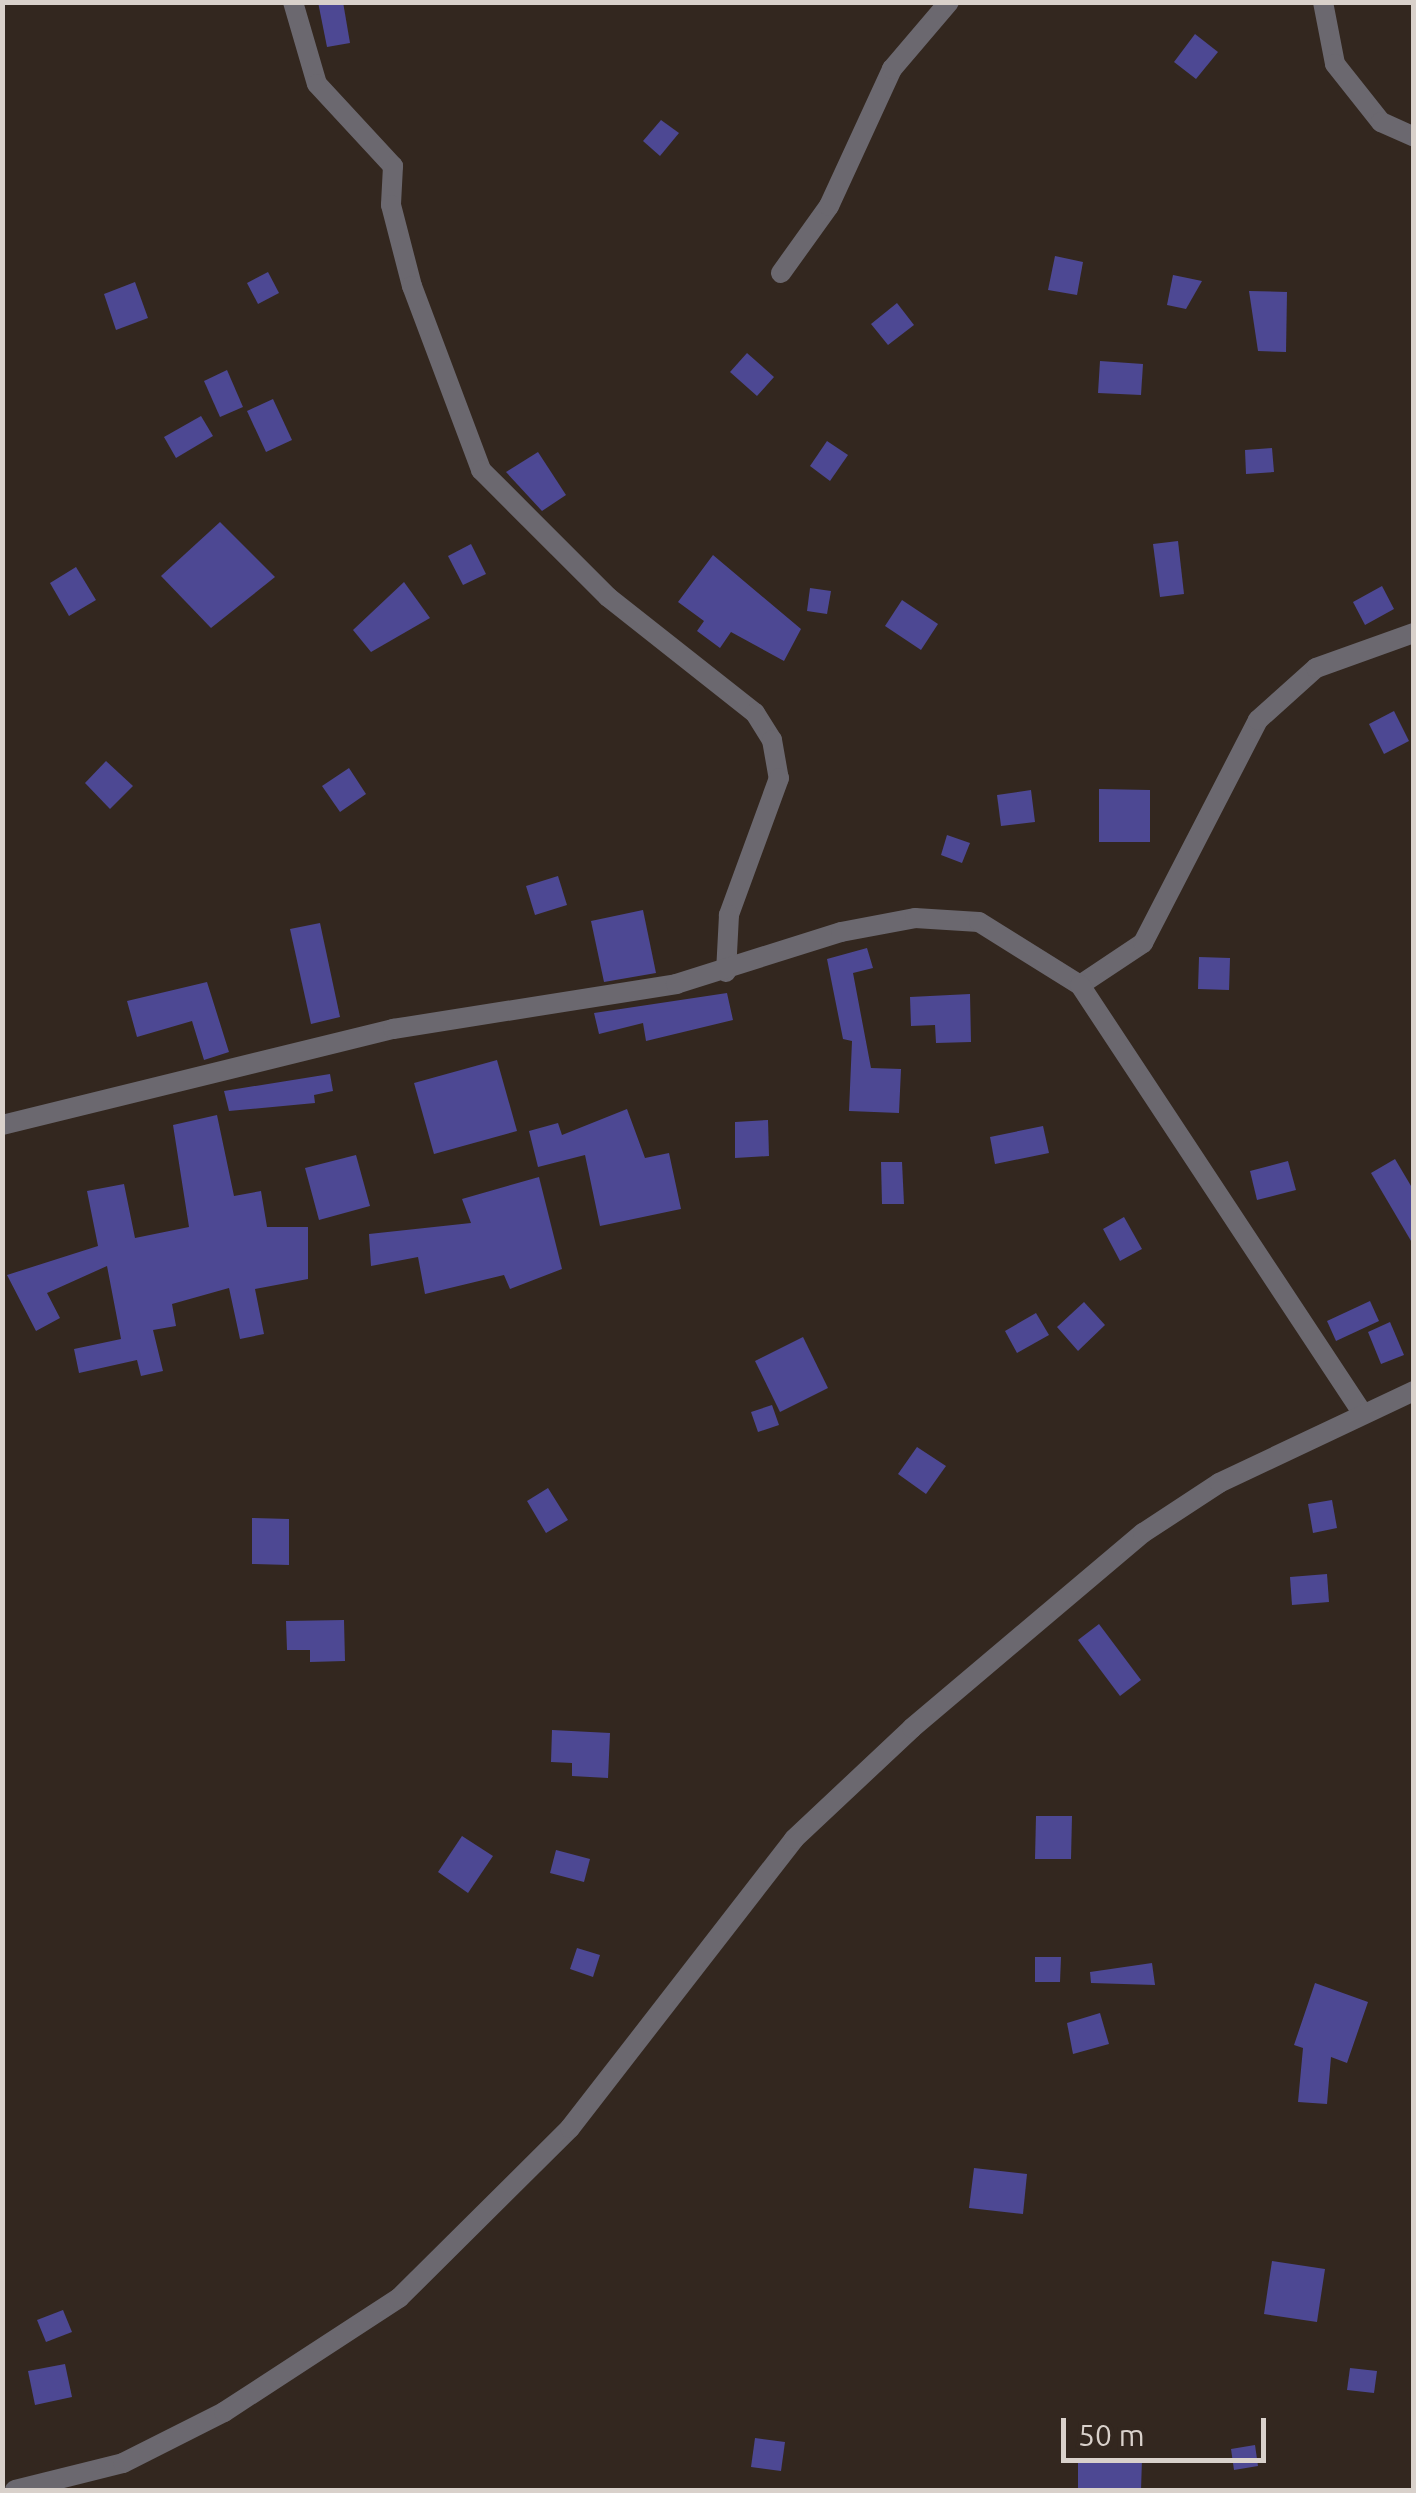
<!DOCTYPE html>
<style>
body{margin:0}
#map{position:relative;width:1416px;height:2493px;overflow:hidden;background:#33271f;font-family:Ubuntu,sans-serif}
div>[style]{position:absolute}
.building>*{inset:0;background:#4d4893}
.minor>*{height:20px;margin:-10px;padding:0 10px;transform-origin:10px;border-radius:10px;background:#6b686f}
span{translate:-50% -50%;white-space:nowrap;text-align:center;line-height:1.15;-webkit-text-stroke:8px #33271f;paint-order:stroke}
.frame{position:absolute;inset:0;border:5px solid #d9d1cb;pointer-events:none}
.scale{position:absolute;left:1061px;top:2418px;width:205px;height:45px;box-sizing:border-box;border:5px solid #d9d1cb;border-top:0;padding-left:12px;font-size:30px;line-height:35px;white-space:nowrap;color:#d9d1cb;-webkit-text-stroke:8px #33271f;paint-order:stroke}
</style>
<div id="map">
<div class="building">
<div style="clip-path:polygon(318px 2px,343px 2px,350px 43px,327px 47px)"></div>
<div style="clip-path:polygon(1195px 34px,1218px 52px,1196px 79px,1174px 62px)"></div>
<div style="clip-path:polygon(661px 120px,679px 133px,660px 156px,643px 141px)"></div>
<div style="clip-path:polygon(1055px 256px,1083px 262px,1077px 295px,1048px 290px)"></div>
<div style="clip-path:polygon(268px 272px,279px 293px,258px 304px,247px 283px)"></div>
<div style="clip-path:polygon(1173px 275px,1202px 281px,1186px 309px,1167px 305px)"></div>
<div style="clip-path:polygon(135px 282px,148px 318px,116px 330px,104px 294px)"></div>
<div style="clip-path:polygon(1249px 291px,1287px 292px,1286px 352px,1258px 351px)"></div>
<div style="clip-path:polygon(897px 303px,914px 325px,888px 345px,871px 324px)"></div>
<div style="clip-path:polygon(747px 353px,774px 377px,757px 396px,730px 372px)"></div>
<div style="clip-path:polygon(1100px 361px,1143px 364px,1141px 395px,1098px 393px)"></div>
<div style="clip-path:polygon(227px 370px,243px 407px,220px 417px,204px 381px)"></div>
<div style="clip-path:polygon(273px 399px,292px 440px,266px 452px,247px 411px)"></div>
<div style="clip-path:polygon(201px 416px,213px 436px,176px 458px,164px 437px)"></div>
<div style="clip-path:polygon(827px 441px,848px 455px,830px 481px,810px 466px)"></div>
<div style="clip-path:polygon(1272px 448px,1274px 472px,1246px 474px,1245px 450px)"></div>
<div style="clip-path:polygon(538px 452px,566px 495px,542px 511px,506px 472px)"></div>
<div style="clip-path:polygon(220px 522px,275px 577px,211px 628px,161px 576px)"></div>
<div style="clip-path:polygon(1178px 541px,1184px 594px,1160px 597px,1153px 544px)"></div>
<div style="clip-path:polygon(471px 544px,486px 574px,463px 585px,448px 556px)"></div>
<div style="clip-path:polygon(713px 555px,801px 629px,784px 661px,731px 632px,720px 648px,697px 631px,704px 621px,678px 602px)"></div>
<div style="clip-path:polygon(76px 567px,96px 600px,69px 616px,50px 583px)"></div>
<div style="clip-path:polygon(404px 582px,430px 618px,371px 652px,353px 630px)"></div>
<div style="clip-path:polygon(1382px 586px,1394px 609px,1365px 625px,1353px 602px)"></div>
<div style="clip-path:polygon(810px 588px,831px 591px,827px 614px,807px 611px)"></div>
<div style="clip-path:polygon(902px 600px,938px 624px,921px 650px,885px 626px)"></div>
<div style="clip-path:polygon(1394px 711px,1409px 741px,1384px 754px,1369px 724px)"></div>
<div style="clip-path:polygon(106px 761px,133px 786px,110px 809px,85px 783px)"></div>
<div style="clip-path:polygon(349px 768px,366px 794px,340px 812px,322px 786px)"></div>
<div style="clip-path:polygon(1099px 789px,1150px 790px,1150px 842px,1099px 842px)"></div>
<div style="clip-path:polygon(1031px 790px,1035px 822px,1001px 826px,997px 795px)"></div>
<div style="clip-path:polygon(947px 835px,970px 843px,962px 863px,941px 855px)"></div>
<div style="clip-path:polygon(558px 876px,567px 905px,535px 915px,526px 886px)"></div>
<div style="clip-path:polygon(643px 910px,656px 973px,604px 982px,591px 921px)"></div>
<div style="clip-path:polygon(320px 923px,340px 1017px,311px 1024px,290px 929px)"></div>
<div style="clip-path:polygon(867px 948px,873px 968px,853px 973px,871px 1068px,901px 1069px,899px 1113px,849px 1111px,852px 1041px,843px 1039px,827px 959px)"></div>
<div style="clip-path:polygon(1199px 957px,1230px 958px,1229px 990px,1198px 989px)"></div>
<div style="clip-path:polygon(207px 982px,229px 1052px,204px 1060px,192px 1021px,137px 1037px,127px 1001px)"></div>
<div style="clip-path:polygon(727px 993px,733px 1020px,646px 1041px,643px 1023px,599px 1034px,594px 1013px)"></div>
<div style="clip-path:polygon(970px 994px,971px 1042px,936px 1043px,935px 1025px,911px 1026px,910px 997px)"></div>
<div style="clip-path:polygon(497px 1060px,517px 1131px,434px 1154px,414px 1083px)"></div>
<div style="clip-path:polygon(330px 1074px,333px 1091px,314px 1095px,315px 1103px,229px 1111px,224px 1091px)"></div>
<div style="clip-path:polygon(627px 1109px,645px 1158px,669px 1153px,681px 1209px,600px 1226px,585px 1155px,538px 1167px,529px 1131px,558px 1123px,562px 1135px)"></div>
<div style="clip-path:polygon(217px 1115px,234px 1196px,261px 1191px,267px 1227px,308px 1227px,308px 1279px,255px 1289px,264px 1334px,240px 1339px,229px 1288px,172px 1304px,176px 1326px,153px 1330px,163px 1371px,141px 1376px,137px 1360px,79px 1373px,74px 1349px,121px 1339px,107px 1266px,47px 1293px,60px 1318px,36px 1331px,7px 1275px,98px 1246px,87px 1191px,124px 1184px,135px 1238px,189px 1227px,173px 1125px)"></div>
<div style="clip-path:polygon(768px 1120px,769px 1156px,735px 1158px,735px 1122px)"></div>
<div style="clip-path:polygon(1043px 1126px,1049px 1153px,995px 1164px,990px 1137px)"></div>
<div style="clip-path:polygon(356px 1155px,370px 1206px,319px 1220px,305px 1168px)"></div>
<div style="clip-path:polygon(1395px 1159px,1414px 1191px,1414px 1246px,1371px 1173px)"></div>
<div style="clip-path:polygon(1288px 1161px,1296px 1190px,1257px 1200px,1250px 1171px)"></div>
<div style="clip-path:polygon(881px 1162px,902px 1162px,904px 1204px,882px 1204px)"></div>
<div style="clip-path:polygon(539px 1177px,562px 1269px,510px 1289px,504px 1275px,425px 1294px,418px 1257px,371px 1266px,369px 1234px,471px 1223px,462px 1199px)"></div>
<div style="clip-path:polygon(1124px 1217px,1142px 1249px,1120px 1261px,1103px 1229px)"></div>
<div style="clip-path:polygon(1370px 1301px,1379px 1321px,1336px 1341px,1327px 1321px)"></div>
<div style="clip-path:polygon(1084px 1302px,1105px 1325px,1078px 1351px,1057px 1327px)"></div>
<div style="clip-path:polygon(1036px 1313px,1049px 1335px,1017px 1353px,1005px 1331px)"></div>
<div style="clip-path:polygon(1390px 1322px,1404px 1355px,1381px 1364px,1368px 1332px)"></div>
<div style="clip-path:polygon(803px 1337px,828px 1388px,780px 1412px,755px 1361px)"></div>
<div style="clip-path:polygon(772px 1405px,779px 1425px,758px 1432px,751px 1412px)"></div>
<div style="clip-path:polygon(917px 1447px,946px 1466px,926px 1494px,898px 1474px)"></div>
<div style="clip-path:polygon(548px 1488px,568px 1520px,546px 1533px,527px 1501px)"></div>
<div style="clip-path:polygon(1332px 1500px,1337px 1528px,1313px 1533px,1308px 1504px)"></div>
<div style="clip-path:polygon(252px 1518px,289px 1519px,289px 1565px,252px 1564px)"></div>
<div style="clip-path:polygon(1327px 1574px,1329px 1602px,1292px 1605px,1290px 1577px)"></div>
<div style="clip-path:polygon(344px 1620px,345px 1661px,310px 1662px,310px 1650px,287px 1650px,286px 1621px)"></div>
<div style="clip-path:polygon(1099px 1624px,1141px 1680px,1120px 1696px,1078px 1640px)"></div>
<div style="clip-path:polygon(552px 1730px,610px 1733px,608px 1778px,572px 1776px,572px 1763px,551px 1762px)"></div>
<div style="clip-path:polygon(1036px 1816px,1072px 1816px,1071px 1859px,1035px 1859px)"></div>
<div style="clip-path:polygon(462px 1836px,493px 1856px,468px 1893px,438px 1872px)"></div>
<div style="clip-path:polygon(556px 1850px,590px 1859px,584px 1882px,550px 1873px)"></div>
<div style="clip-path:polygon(577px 1948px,600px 1955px,593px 1977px,570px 1969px)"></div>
<div style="clip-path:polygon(1035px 1957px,1061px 1957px,1060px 1982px,1035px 1982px)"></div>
<div style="clip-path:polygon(1152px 1963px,1155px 1985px,1091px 1983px,1090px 1972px)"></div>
<div style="clip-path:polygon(1315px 1983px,1368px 2002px,1347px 2063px,1331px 2057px,1327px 2104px,1298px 2102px,1303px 2048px,1294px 2045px)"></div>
<div style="clip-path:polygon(1100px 2013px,1109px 2044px,1073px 2054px,1067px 2023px)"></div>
<div style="clip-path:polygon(974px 2168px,1027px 2174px,1023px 2214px,969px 2208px)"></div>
<div style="clip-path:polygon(1272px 2261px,1325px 2269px,1317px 2322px,1264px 2314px)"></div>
<div style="clip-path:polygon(63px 2310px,72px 2332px,46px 2342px,37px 2320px)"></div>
<div style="clip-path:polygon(65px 2364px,72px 2397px,35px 2405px,28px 2371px)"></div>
<div style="clip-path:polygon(1350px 2368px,1377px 2371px,1374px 2393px,1347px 2390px)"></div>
<div style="clip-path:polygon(755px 2438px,785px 2442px,781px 2471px,751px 2467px)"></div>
<div style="clip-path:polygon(1255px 2445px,1258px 2466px,1234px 2470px,1231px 2449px)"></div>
<div style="clip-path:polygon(1078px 2458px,1142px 2459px,1141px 2490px,1078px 2490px)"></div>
</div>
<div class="minor">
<div style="left:293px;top:2px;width:85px;rotate:73.7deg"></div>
<div style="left:317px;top:84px;width:112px;rotate:47.2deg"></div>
<div style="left:393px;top:166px;width:39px;rotate:93deg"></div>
<div style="left:391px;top:205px;width:84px;rotate:75.5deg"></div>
<div style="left:412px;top:286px;width:197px;rotate:69.4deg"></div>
<div style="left:481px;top:470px;width:180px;rotate:45deg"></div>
<div style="left:608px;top:597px;width:187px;rotate:38.3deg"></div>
<div style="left:755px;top:713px;width:32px;rotate:58deg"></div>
<div style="left:772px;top:740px;width:39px;rotate:80deg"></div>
<div style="left:779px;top:778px;width:146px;rotate:110.1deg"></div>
<div style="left:729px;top:915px;width:57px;rotate:93deg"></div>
<div style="left:1323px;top:2px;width:63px;rotate:79deg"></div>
<div style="left:1335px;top:64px;width:74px;rotate:51.6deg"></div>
<div style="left:1381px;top:122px;width:36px;rotate:24deg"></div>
<div style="left:781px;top:273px;width:82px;rotate:-54.4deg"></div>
<div style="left:829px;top:206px;width:151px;rotate:-65.3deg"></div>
<div style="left:892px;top:69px;width:88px;rotate:-49.6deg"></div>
<div style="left:1080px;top:985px;width:76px;rotate:-33.7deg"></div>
<div style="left:1143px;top:943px;width:251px;rotate:-62.7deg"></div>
<div style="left:1258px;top:720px;width:78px;rotate:-41.9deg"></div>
<div style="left:1316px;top:668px;width:104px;rotate:-19.7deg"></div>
<div style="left:2px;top:1125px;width:403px;rotate:-13.8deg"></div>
<div style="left:393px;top:1029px;width:287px;rotate:-9deg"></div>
<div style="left:676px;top:984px;width:173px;rotate:-17.5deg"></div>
<div style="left:841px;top:932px;width:75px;rotate:-10.7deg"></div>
<div style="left:915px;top:918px;width:64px;rotate:3.6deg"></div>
<div style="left:979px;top:922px;width:119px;rotate:32deg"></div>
<div style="left:1080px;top:985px;width:514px;rotate:56.59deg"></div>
<div style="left:15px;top:2490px;width:111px;rotate:-14deg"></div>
<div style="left:123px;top:2463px;width:113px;rotate:-26.8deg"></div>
<div style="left:224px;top:2412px;width:209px;rotate:-33.1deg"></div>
<div style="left:399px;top:2298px;width:241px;rotate:-44.8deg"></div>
<div style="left:570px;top:2128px;width:366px;rotate:-52.2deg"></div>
<div style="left:794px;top:1839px;width:162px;rotate:-43.2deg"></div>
<div style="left:912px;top:1728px;width:302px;rotate:-40.2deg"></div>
<div style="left:1143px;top:1533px;width:91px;rotate:-33.3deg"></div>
<div style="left:1219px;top:1483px;width:216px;rotate:-25.3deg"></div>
</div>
<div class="frame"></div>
<div class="scale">50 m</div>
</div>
